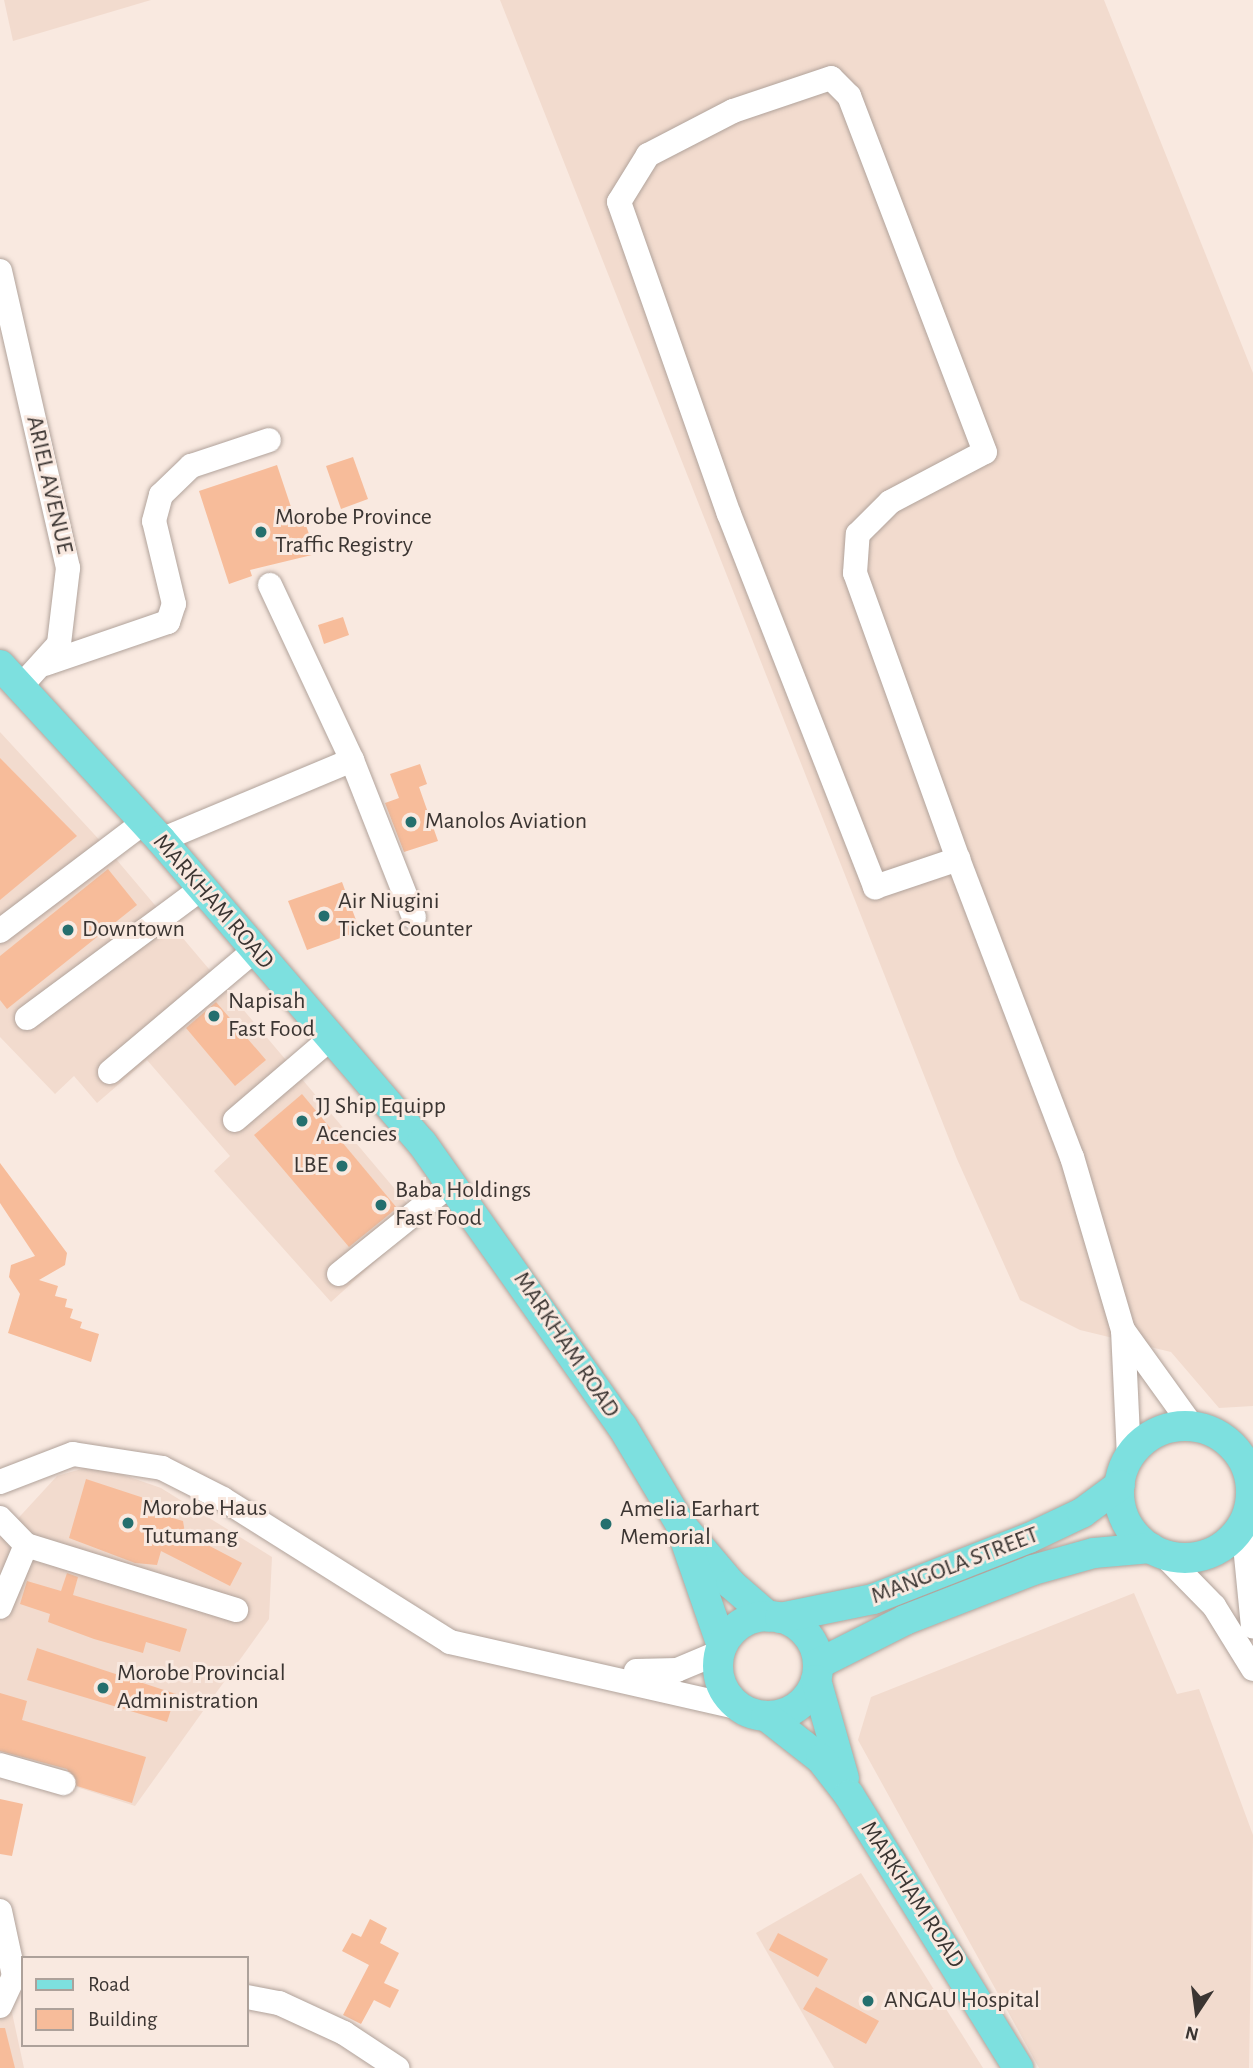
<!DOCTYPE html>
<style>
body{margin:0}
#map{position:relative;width:1253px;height:2068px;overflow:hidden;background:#f9e9e0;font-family:"Alegreya Sans",sans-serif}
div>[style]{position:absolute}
.built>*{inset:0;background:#f2dbce}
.building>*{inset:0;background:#f7bc9a}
.roads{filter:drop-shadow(0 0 2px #b1a39b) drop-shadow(0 0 2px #b1a39b)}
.minor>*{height:24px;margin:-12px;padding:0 12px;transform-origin:12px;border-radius:12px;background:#fff}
.major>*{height:30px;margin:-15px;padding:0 15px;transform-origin:15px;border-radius:15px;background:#7de0df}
.major>.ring{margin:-15px;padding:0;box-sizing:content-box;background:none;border:30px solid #7de0df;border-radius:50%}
.dots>*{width:19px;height:19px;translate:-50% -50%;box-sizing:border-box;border:4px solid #f9e9e0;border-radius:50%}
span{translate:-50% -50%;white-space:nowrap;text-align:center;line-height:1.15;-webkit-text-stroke:6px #f9e9e0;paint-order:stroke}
.street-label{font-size:24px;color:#3b3532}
.poi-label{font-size:24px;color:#3b3532}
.left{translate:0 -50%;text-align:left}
.right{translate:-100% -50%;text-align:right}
.legend{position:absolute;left:21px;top:1956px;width:228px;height:91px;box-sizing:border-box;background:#f9e9e0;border:2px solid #ada19a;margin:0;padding:9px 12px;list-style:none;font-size:21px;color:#3b3532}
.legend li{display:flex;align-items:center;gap:14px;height:35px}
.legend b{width:35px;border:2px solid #ada19a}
.north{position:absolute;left:1162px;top:1977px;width:70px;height:70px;-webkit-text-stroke:5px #f9e9e0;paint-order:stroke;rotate:193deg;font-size:19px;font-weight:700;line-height:28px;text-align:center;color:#3b3532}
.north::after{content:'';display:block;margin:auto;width:24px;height:32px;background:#3b3532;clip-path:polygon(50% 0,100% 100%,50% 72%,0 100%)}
</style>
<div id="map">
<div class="built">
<div style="clip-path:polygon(4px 0,151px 0,13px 41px)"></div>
<div style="clip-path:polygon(500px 0,1104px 0,1253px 373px,1253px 1406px,1219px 1408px,1171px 1352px,1080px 1330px,1020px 1300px,957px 1159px)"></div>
<div style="clip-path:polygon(0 732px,105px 846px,421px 1220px,331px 1302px,214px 1171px,230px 1156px,147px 1060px,97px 1103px,74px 1076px,55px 1094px,0 1037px)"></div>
<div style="clip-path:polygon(95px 1465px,161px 1488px,272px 1557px,269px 1619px,135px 1806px,0 1762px,0 1538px,57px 1476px)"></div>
<div style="clip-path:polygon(1134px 1593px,1177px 1694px,1199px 1689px,1253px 1835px,1249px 2068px,1039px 2068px,858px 1740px,871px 1697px)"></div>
<div style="clip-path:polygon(861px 1873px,983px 2068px,834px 2068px,756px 1933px)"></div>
<div style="clip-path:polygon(11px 2008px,24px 2068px,0 2068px,0 2014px)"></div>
</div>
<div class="building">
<div style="clip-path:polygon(353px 457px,368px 499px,341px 509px,326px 466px)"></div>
<div style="clip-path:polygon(277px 465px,295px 519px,303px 517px,316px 554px,250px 570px,252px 576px,229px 584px,199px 491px)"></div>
<div style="clip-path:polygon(343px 617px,349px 635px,324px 644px,318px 625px)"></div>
<div style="clip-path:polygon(0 758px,77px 836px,0 900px)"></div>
<div style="clip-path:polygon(420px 764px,427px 784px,419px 787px,438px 841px,404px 852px,385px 803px,399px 798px,390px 774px)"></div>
<div style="clip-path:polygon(108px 869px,137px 905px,7px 1009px,0 1000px,0 956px)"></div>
<div style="clip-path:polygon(342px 882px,360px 931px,307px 950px,288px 901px)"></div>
<div style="clip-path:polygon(216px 1002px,266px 1060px,235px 1086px,186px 1028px)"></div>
<div style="clip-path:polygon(302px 1094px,397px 1208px,349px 1247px,254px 1135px)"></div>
<div style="clip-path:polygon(0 1163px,67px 1253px,65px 1265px,39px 1280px,58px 1286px,55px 1296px,67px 1299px,65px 1307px,73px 1309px,70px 1318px,82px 1322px,80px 1328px,99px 1334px,91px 1362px,8px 1333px,20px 1294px,9px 1277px,11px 1265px,35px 1256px,0 1203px)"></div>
<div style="clip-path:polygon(86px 1479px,153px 1501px,152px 1506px,164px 1509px,162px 1515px,183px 1521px,185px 1533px,242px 1563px,230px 1586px,161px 1551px,157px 1565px,135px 1563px,69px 1538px)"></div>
<div style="clip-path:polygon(67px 1573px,78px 1577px,73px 1595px,187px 1629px,180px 1652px,146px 1642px,143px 1653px,94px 1639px,48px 1622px,50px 1614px,20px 1604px,27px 1581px,61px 1591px)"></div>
<div style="clip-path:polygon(37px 1648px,176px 1694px,167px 1722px,27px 1680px)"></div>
<div style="clip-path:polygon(0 1693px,27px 1701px,22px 1720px,146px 1757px,132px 1803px,77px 1786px,67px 1769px,0 1751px)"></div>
<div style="clip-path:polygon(0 1799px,23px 1804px,12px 1856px,0 1854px)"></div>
<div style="clip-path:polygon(370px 1919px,387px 1928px,380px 1943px,399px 1953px,384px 1983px,399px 1990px,390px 2008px,374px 2000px,361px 2024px,343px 2015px,369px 1965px,342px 1951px,352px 1933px,361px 1937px)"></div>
<div style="clip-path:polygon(778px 1933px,828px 1959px,818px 1977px,769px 1950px)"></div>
<div style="clip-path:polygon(816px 1987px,879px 2021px,866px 2044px,803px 2009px)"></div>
<div style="clip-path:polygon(0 2028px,5px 2028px,15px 2068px,0 2068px)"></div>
</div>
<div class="roads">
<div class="minor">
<div style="left:0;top:271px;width:305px;rotate:77.1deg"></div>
<div style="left:68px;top:568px;width:77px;rotate:96.8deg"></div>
<div style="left:59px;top:644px;width:57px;rotate:132.1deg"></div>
<div style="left:270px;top:585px;width:193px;rotate:64.9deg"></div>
<div style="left:352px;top:760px;width:169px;rotate:68.5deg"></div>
<div style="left:45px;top:664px;width:130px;rotate:-18.9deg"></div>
<div style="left:168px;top:622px;width:19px;rotate:-72deg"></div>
<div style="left:174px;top:604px;width:85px;rotate:-103.5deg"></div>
<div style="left:154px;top:521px;width:27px;rotate:-75deg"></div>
<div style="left:161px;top:495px;width:42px;rotate:-44deg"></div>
<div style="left:191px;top:466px;width:82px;rotate:-18.4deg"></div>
<div style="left:161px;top:840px;width:207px;rotate:-22.7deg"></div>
<div style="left:958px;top:859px;width:304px;rotate:-109.8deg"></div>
<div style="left:855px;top:573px;width:39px;rotate:-86deg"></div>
<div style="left:858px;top:534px;width:45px;rotate:-45deg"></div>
<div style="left:890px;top:502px;width:107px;rotate:-27.8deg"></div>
<div style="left:985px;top:452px;width:381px;rotate:-110.9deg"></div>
<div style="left:849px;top:96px;width:25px;rotate:-135deg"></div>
<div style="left:831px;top:78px;width:103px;rotate:161.4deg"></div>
<div style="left:733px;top:111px;width:96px;rotate:152.6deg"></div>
<div style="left:648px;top:155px;width:55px;rotate:121.7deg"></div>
<div style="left:619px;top:202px;width:331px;rotate:70.6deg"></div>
<div style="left:729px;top:514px;width:401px;rotate:68.6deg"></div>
<div style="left:875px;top:887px;width:88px;rotate:-18.6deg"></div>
<div style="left:958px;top:859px;width:319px;rotate:69.1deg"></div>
<div style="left:1072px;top:1157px;width:180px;rotate:73.6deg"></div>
<div style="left:1123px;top:1330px;width:126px;rotate:87.3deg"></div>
<div style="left:0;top:931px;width:181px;rotate:-37.1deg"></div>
<div style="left:27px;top:1018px;width:218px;rotate:-36.6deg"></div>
<div style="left:110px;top:1072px;width:189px;rotate:-40.1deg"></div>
<div style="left:235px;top:1120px;width:126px;rotate:-40.5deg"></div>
<div style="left:339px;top:1274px;width:145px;rotate:-38.8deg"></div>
<div style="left:1123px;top:1330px;width:118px;rotate:54.3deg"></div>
<div style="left:0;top:1482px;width:78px;rotate:-21deg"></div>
<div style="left:73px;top:1454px;width:90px;rotate:8.9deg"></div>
<div style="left:162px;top:1468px;width:68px;rotate:26.9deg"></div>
<div style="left:223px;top:1499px;width:268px;rotate:32.2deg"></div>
<div style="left:450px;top:1642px;width:297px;rotate:12.8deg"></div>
<div style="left:0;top:1518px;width:37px;rotate:46deg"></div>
<div style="left:26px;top:1545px;width:67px;rotate:112.8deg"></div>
<div style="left:1243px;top:1525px;width:102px;rotate:84.4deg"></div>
<div style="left:26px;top:1545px;width:220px;rotate:17.2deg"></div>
<div style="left:1163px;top:1554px;width:73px;rotate:45.6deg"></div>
<div style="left:1214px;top:1606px;width:74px;rotate:58.2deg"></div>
<div style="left:636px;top:1671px;width:41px;rotate:-1.4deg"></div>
<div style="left:677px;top:1670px;width:47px;rotate:-22.7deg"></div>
<div style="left:0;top:1765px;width:66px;rotate:15.9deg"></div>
<div style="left:0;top:1911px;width:66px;rotate:77.8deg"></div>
<div style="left:14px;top:1976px;width:33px;rotate:115deg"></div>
<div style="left:247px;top:1997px;width:33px;rotate:11deg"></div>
<div style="left:279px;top:2003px;width:72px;rotate:24.8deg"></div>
<div style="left:344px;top:2033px;width:64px;rotate:33.4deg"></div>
</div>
<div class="major">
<div style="left:0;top:665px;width:238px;rotate:47.4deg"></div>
<div style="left:161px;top:840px;width:400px;rotate:49.3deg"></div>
<div style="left:422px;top:1143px;width:347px;rotate:54.8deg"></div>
<div style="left:622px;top:1426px;width:115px;rotate:59.2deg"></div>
<div style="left:681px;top:1525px;width:77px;rotate:49.7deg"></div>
<div style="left:731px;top:1584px;width:50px;rotate:41deg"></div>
<div class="ring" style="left:1119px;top:1426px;width:102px;height:102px"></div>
<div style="left:686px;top:1542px;width:110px;rotate:70.9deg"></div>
<div class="ring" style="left:718px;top:1616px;width:70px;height:70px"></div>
<div style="left:780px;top:1618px;width:95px;rotate:-11.5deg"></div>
<div style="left:873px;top:1599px;width:168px;rotate:-21.4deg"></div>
<div style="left:1029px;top:1538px;width:59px;rotate:-25.3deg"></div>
<div style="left:1082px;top:1513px;width:47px;rotate:-36.4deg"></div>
<div style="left:818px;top:1664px;width:97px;rotate:-26.8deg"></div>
<div style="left:905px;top:1620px;width:137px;rotate:-21.3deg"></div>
<div style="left:1033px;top:1570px;width:63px;rotate:-15.6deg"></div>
<div style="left:1094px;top:1553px;width:57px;rotate:-5deg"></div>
<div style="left:816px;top:1680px;width:102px;rotate:74.1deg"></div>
<div style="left:766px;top:1716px;width:70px;rotate:38deg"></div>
<div style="left:821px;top:1759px;width:46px;rotate:52.1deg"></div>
<div style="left:849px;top:1795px;width:321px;rotate:58.2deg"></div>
</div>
</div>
<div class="dots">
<div style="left:261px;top:532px;background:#246f6e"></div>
<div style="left:411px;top:822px;background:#246f6e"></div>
<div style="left:324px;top:916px;background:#246f6e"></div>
<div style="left:68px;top:930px;background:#246f6e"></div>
<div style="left:214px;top:1016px;background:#246f6e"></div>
<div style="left:302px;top:1121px;background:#246f6e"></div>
<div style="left:342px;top:1166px;background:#246f6e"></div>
<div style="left:381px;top:1205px;background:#246f6e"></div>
<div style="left:128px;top:1523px;background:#246f6e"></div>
<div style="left:606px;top:1524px;background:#246f6e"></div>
<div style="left:103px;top:1688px;background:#246f6e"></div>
<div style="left:868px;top:2001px;background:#246f6e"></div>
</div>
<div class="street-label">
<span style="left:49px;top:485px;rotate:77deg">ARIEL AVENUE</span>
<span style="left:213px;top:902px;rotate:49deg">MARKHAM ROAD</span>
<span style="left:566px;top:1345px;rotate:56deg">MARKHAM ROAD</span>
<span style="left:955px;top:1566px;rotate:-21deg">MANGOLA STREET</span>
<span style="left:912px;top:1895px;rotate:57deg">MARKHAM ROAD</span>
</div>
<div class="poi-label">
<span class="left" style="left:275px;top:532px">Morobe Province<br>Traffic Registry</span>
<span class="left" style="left:425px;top:822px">Manolos Aviation</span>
<span class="left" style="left:338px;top:916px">Air Niugini<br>Ticket Counter</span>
<span class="left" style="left:82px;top:930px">Downtown</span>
<span class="left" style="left:228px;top:1016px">Napisah<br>Fast Food</span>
<span class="left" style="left:316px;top:1121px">JJ Ship Equipp<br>Acencies</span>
<span class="right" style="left:328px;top:1166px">LBE</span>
<span class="left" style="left:395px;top:1205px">Baba Holdings<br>Fast Food</span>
<span class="left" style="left:142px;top:1523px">Morobe Haus<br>Tutumang</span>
<span class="left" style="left:620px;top:1524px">Amelia Earhart<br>Memorial</span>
<span class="left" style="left:117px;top:1688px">Morobe Provincial<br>Administration</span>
<span class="left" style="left:884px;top:2001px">ANGAU Hospital</span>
</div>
<ul class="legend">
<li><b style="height:9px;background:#7de0df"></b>Road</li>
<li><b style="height:19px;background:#f7bc9a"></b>Building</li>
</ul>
<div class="north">N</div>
</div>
